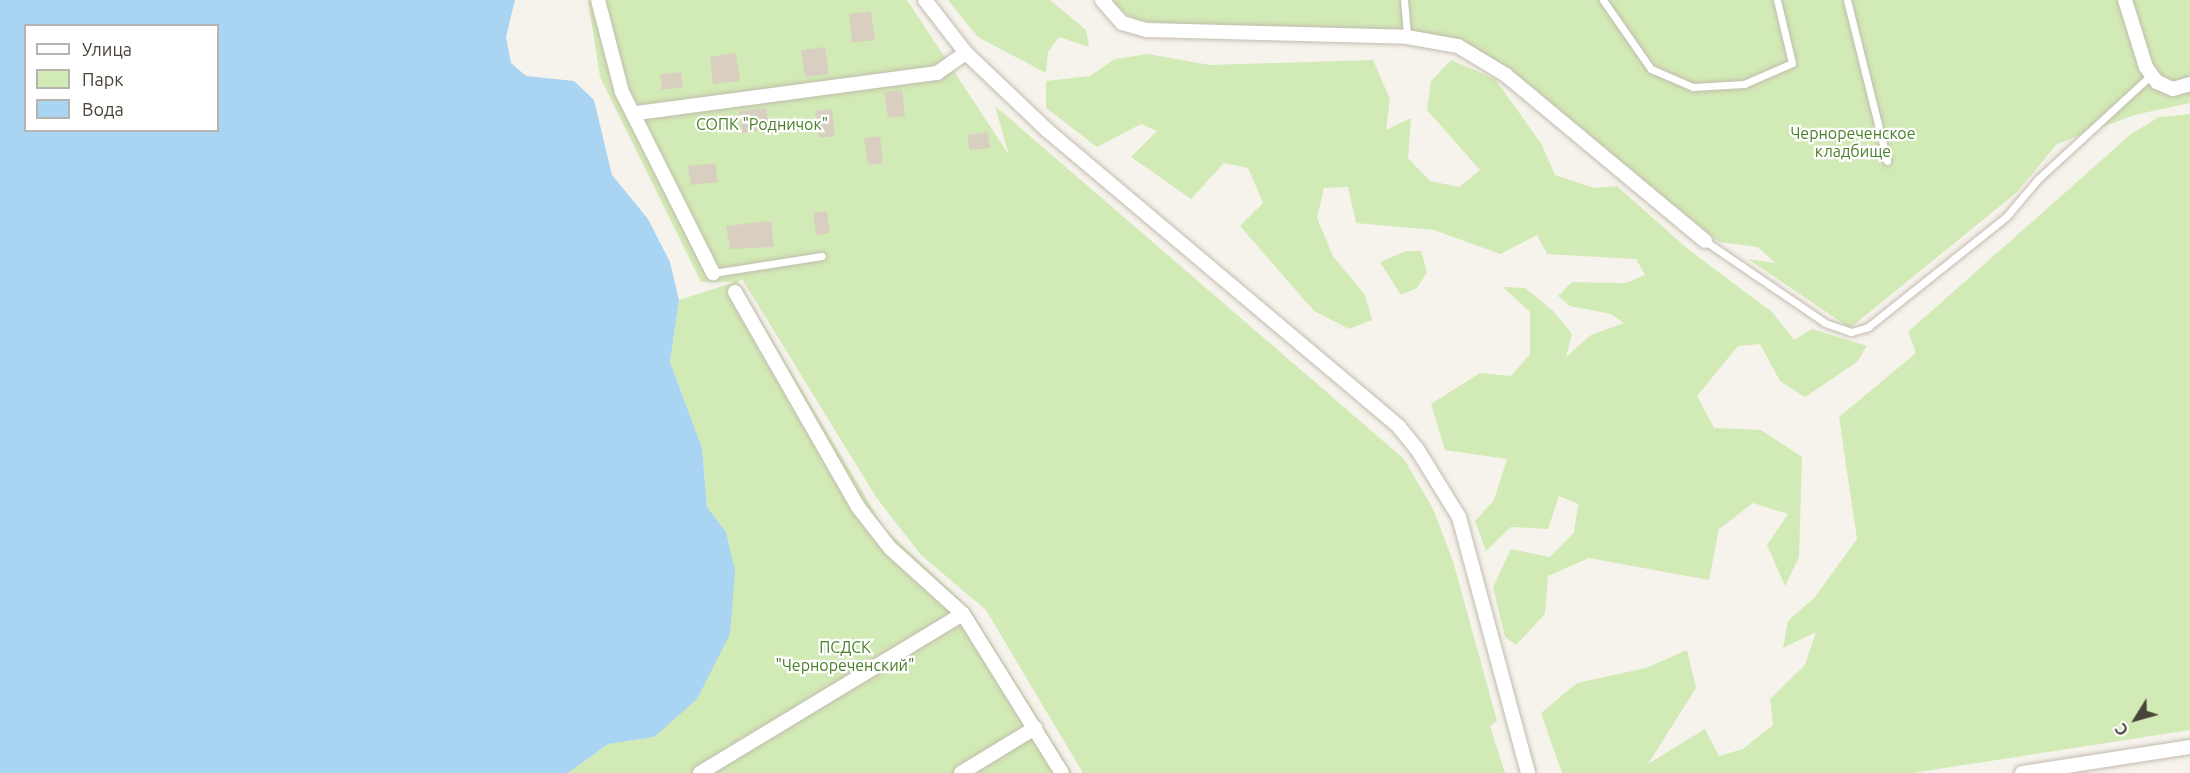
<!DOCTYPE html>
<meta charset="utf-8">
<style>
body{margin:0}
#map{position:relative;width:2190px;height:773px;overflow:hidden;background:#f6f3ec;font-family:Ubuntu,sans-serif}
div>[style]{position:absolute}
.green>*{inset:0;background:#d2eab5}
.water>*{inset:0;background:#a9d4f2}
.building>*{inset:0;background:#d8cfc1}
.roads{filter:drop-shadow(0 0 2px #c2bbae) drop-shadow(0 0 2px #c2bbae)}
.lane>*{height:7px;margin:-3.5px;padding:0 3.5px;transform-origin:3.5px;border-radius:3.5px;background:#fff}
.street>*{height:14px;margin:-7px;padding:0 7px;transform-origin:7px;border-radius:7px;background:#fff}
span{translate:-50% -50%;white-space:nowrap;text-align:center;line-height:1.15;-webkit-text-stroke:4.5px #fff;paint-order:stroke}
.park-label{font-size:16px;color:#4a7f2a}
.legend{position:absolute;left:24px;top:24px;width:195px;height:108px;box-sizing:border-box;background:#fff;border:2px solid #b7b4b0;margin:0;padding:8px 10px;list-style:none;font-size:18px;color:#4b4439}
.legend li{display:flex;align-items:center;gap:12px;height:30px}
.legend b{width:30px;border:2px solid #b7b4b0}
.north{position:absolute;left:2106px;top:689px;width:60px;height:60px;-webkit-text-stroke:4px #fff;paint-order:stroke;rotate:233deg;font-size:16px;font-weight:700;line-height:24px;text-align:center;color:#4b4439}
.north::after{content:'';display:block;margin:auto;width:21px;height:27px;background:#4b4439;clip-path:polygon(50% 0,100% 100%,50% 72%,0 100%)}
</style>
<div id="map">
<div class="green">
<div style="clip-path:polygon(588px 0,907px 0,1009px 155px,995px 106px,1404px 459px,1433px 509px,1453px 561px,1497px 721px,1490px 726px,1505px 773px,1083px 773px,986px 610px,921px 555px,876px 497px,742px 279px,738px 282px,884px 528px,970px 609px,1072px 773px,568px 773px,608px 744px,654px 737px,726px 532px,707px 507px,702px 448px,670px 362px,679px 300px,735px 282px,701px 282px,600px 77px)"></div>
<div style="clip-path:polygon(948px 0,1050px 0,1086px 30px,1089px 47px,1059px 37px,1048px 52px,1046px 73px,978px 37px)"></div>
<div style="clip-path:polygon(1108px 0,2190px 0,2190px 103px,2134px 115px,2057px 144px,2016px 193px,1850px 328px,1748px 259px,1776px 263px,1757px 247px,1719px 242px,1507px 70px,1462px 43px,1136px 21px)"></div>
<div style="clip-path:polygon(1148px 54px,1210px 65px,1373px 60px,1390px 99px,1386px 130px,1411px 118px,1408px 158px,1430px 181px,1459px 187px,1480px 170px,1427px 110px,1431px 81px,1451px 60px,1495px 79px,1542px 145px,1555px 175px,1594px 188px,1617px 186px,1689px 250px,1772px 312px,1794px 340px,1812px 329px,1867px 346px,1857px 362px,1805px 397px,1780px 381px,1760px 344px,1738px 346px,1697px 396px,1714px 428px,1761px 430px,1802px 457px,1799px 557px,1785px 586px,1767px 545px,1788px 514px,1753px 503px,1719px 529px,1709px 580px,1589px 558px,1548px 576px,1545px 614px,1516px 645px,1505px 637px,1493px 587px,1511px 549px,1550px 557px,1574px 533px,1578px 504px,1559px 496px,1548px 529px,1511px 527px,1486px 551px,1475px 521px,1494px 500px,1507px 459px,1445px 450px,1431px 404px,1480px 373px,1511px 376px,1530px 354px,1530px 312px,1503px 287px,1525px 288px,1553px 311px,1572px 334px,1566px 357px,1591px 335px,1624px 323px,1611px 314px,1570px 306px,1558px 296px,1572px 282px,1626px 283px,1645px 275px,1636px 259px,1547px 254px,1537px 235px,1500px 254px,1434px 230px,1356px 223px,1348px 187px,1324px 188px,1317px 218px,1333px 256px,1365px 295px,1372px 320px,1349px 329px,1314px 311px,1240px 226px,1263px 203px,1248px 168px,1224px 163px,1191px 199px,1131px 157px,1157px 131px,1141px 124px,1097px 147px,1046px 108px,1046px 81px,1090px 76px,1115px 59px)"></div>
<div style="clip-path:polygon(2190px 114px,2190px 730px,1912px 773px,1562px 773px,1541px 713px,1577px 683px,1646px 668px,1687px 650px,1696px 688px,1648px 764px,1705px 729px,1719px 756px,1743px 749px,1773px 725px,1770px 699px,1805px 665px,1816px 632px,1783px 648px,1788px 621px,1815px 597px,1857px 539px,1839px 417px,1916px 353px,1908px 332px,2131px 134px,2159px 117px)"></div>
<div style="clip-path:polygon(1406px 251px,1421px 251px,1427px 272px,1417px 288px,1401px 295px,1380px 262px)"></div>
</div>
<div class="water">
<div style="clip-path:polygon(evenodd,0 0,515px 0,506px 37px,511px 63px,526px 76px,574px 81px,594px 100px,612px 175px,648px 219px,670px 262px,679px 300px,670px 362px,702px 448px,707px 507px,726px 532px,735px 571px,730px 634px,697px 699px,654px 737px,608px 744px,568px 773px,0 773px,0 0,26px 26px,218px 26px,218px 130px,26px 130px,26px 26px)"></div>
</div>
<div class="building">
<div style="clip-path:polygon(871px 11px,875px 40px,852px 43px,849px 14px)"></div>
<div style="clip-path:polygon(825px 47px,829px 74px,805px 77px,801px 50px)"></div>
<div style="clip-path:polygon(736px 53px,740px 81px,713px 84px,710px 57px)"></div>
<div style="clip-path:polygon(681px 72px,683px 87px,662px 90px,660px 75px)"></div>
<div style="clip-path:polygon(902px 90px,905px 116px,888px 118px,884px 92px)"></div>
<div style="clip-path:polygon(766px 108px,769px 129px,742px 133px,739px 111px)"></div>
<div style="clip-path:polygon(832px 109px,835px 136px,819px 138px,815px 111px)"></div>
<div style="clip-path:polygon(988px 132px,990px 148px,969px 150px,968px 135px)"></div>
<div style="clip-path:polygon(880px 136px,883px 163px,868px 165px,864px 138px)"></div>
<div style="clip-path:polygon(715px 163px,718px 182px,691px 185px,688px 166px)"></div>
<div style="clip-path:polygon(827px 211px,830px 233px,816px 235px,813px 213px)"></div>
<div style="clip-path:polygon(771px 221px,774px 247px,730px 249px,726px 226px)"></div>
</div>
<div class="roads">
<div class="lane">
<div style="left:1404px;top:0;width:37px;rotate:85deg"></div>
<div style="left:1603px;top:0;width:84px;rotate:55.2deg"></div>
<div style="left:1651px;top:69px;width:46px;rotate:23.2deg"></div>
<div style="left:1693px;top:87px;width:51px;rotate:-3.4deg"></div>
<div style="left:1744px;top:84px;width:52px;rotate:-23.6deg"></div>
<div style="left:1792px;top:63px;width:65px;rotate:-103.4deg"></div>
<div style="left:1847px;top:0;width:166px;rotate:76deg"></div>
<div style="left:1705px;top:241px;width:145px;rotate:34.3deg"></div>
<div style="left:1825px;top:323px;width:28px;rotate:19deg"></div>
<div style="left:1851px;top:332px;width:18px;rotate:-16deg"></div>
<div style="left:1868px;top:327px;width:176px;rotate:-38.6deg"></div>
<div style="left:2006px;top:217px;width:50px;rotate:-49.9deg"></div>
<div style="left:2038px;top:179px;width:155px;rotate:-42.6deg"></div>
<div style="left:713px;top:273px;width:110px;rotate:-8.9deg"></div>
</div>
<div class="street">
<div style="left:598px;top:0;width:95px;rotate:75.4deg"></div>
<div style="left:622px;top:92px;width:203px;rotate:63.3deg"></div>
<div style="left:925px;top:0;width:67px;rotate:52.3deg"></div>
<div style="left:966px;top:53px;width:113px;rotate:43.6deg"></div>
<div style="left:1048px;top:131px;width:459px;rotate:40.1deg"></div>
<div style="left:1399px;top:427px;width:28px;rotate:51deg"></div>
<div style="left:1417px;top:449px;width:80px;rotate:58.3deg"></div>
<div style="left:1459px;top:517px;width:265px;rotate:74.9deg"></div>
<div style="left:1102px;top:0;width:30px;rotate:49deg"></div>
<div style="left:1122px;top:23px;width:26px;rotate:16deg"></div>
<div style="left:1147px;top:30px;width:260px;rotate:1.5deg"></div>
<div style="left:1407px;top:37px;width:52px;rotate:10deg"></div>
<div style="left:1458px;top:46px;width:56px;rotate:31.1deg"></div>
<div style="left:1506px;top:75px;width:259px;rotate:39.8deg"></div>
<div style="left:2125px;top:0;width:70px;rotate:72.6deg"></div>
<div style="left:2146px;top:67px;width:19px;rotate:54deg"></div>
<div style="left:2157px;top:82px;width:17px;rotate:24deg"></div>
<div style="left:2173px;top:89px;width:18px;rotate:-16deg"></div>
<div style="left:637px;top:113px;width:303px;rotate:-7.6deg"></div>
<div style="left:937px;top:73px;width:35px;rotate:-35deg"></div>
<div style="left:735px;top:292px;width:248px;rotate:60.2deg"></div>
<div style="left:858px;top:507px;width:52px;rotate:52deg"></div>
<div style="left:890px;top:548px;width:98px;rotate:42.1deg"></div>
<div style="left:963px;top:614px;width:187px;rotate:58.1deg"></div>
<div style="left:700px;top:773px;width:307px;rotate:-31.2deg"></div>
<div style="left:961px;top:773px;width:87px;rotate:-31.3deg"></div>
<div style="left:2022px;top:773px;width:170px;rotate:-8.8deg"></div>
</div>
</div>
<div class="park-label">
<span style="left:762px;top:124px">СОПК "Родничок"</span>
<span style="left:1853px;top:142px">Чернореченское<br>кладбище</span>
<span style="left:845px;top:656px">ПСДСК<br>"Чернореченский"</span>
</div>
<ul class="legend">
<li><b style="height:8px;background:#fff"></b>Улица</li>
<li><b style="height:16px;background:#d2eab5"></b>Парк</li>
<li><b style="height:16px;background:#a9d4f2"></b>Вода</li>
</ul>
<div class="north">С</div>
</div>
